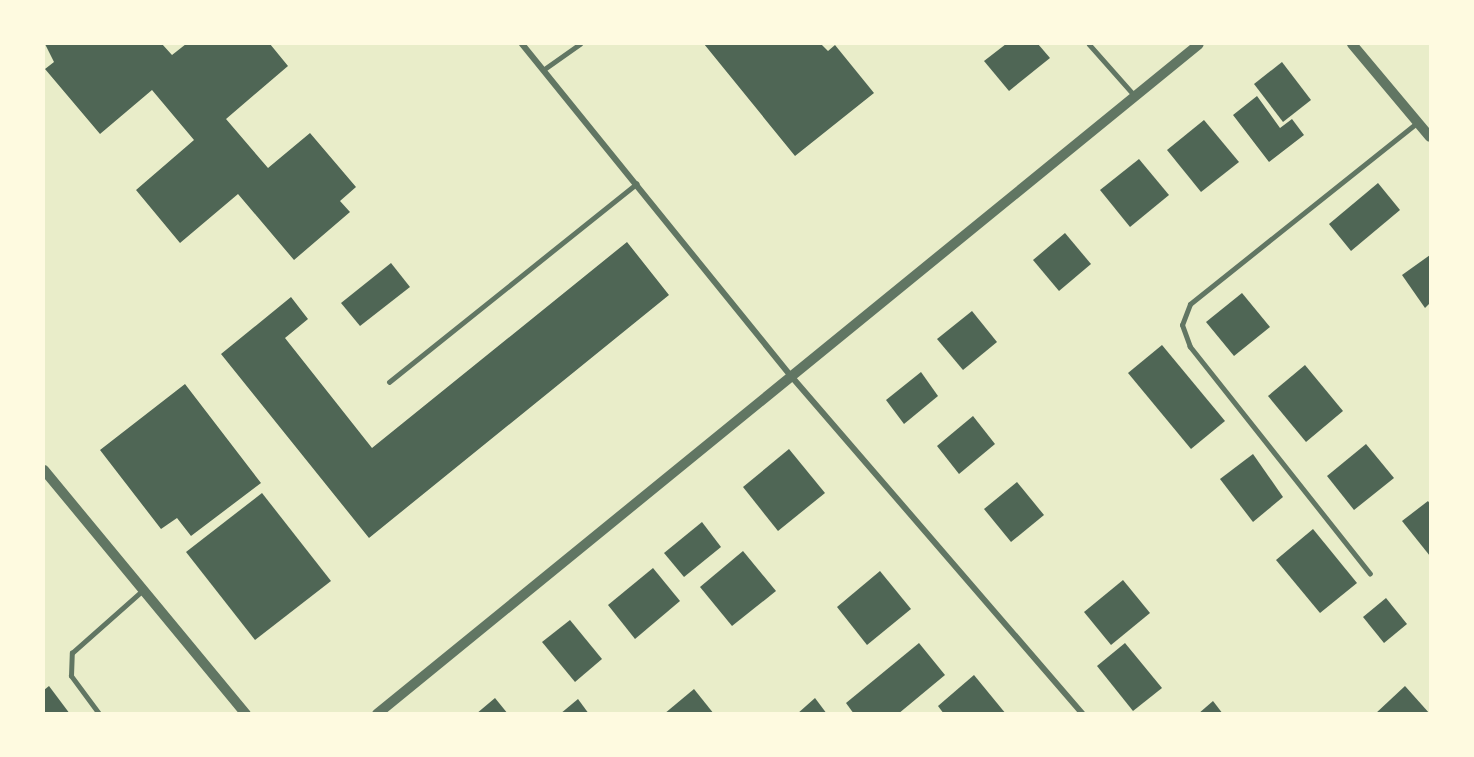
<!DOCTYPE html>
<style>
body{margin:0}
#map{position:relative;width:1474px;height:757px;overflow:hidden;background:#e9edc9;font-family:Overpass,sans-serif}
div>[style]{position:absolute}
.building>*{inset:0;background:#4f6655}
.service>*{height:4.5px;margin:-2.25px;padding:0 2.25px;transform-origin:2.25px;border-radius:2.25px;background:#617663}
.minor>*{height:6px;margin:-3px;padding:0 3px;transform-origin:3px;border-radius:3px;background:#617663}
.tertiary>*{height:10px;margin:-5px;padding:0 5px;transform-origin:5px;border-radius:5px;background:#617663}
span{translate:-50% -50%;white-space:nowrap;text-align:center;line-height:1.15;-webkit-text-stroke:5px #fefae0;paint-order:stroke}
.frame{position:absolute;inset:0;border:45px solid #fefae0;pointer-events:none}
</style>
<div id="map">
<div class="building">
<div style="clip-path:polygon(162px 44px,172px 55px,186px 44px,270px 44px,288px 66px,226px 119px,268px 168px,310px 133px,356px 187px,340px 201px,350px 212px,294px 260px,238px 194px,180px 243px,136px 190px,194px 140px,152px 90px,100px 134px,45px 69px,54px 62px,45px 44px)"></div>
<div style="clip-path:polygon(704px 44px,821px 44px,828px 51px,835px 45px,874px 93px,795px 156px)"></div>
<div style="clip-path:polygon(1006px 44px,1038px 44px,1050px 58px,1009px 91px,984px 61px)"></div>
<div style="clip-path:polygon(1282px 62px,1311px 100px,1283px 122px,1254px 84px)"></div>
<div style="clip-path:polygon(1257px 96px,1280px 128px,1292px 119px,1304px 135px,1269px 162px,1233px 115px)"></div>
<div style="clip-path:polygon(1204px 120px,1239px 162px,1201px 192px,1167px 150px)"></div>
<div style="clip-path:polygon(1139px 159px,1169px 195px,1130px 227px,1100px 190px)"></div>
<div style="clip-path:polygon(1378px 183px,1400px 210px,1351px 251px,1329px 224px)"></div>
<div style="clip-path:polygon(1065px 233px,1091px 264px,1059px 291px,1033px 260px)"></div>
<div style="clip-path:polygon(627px 242px,669px 295px,369px 538px,221px 354px,291px 297px,308px 319px,285px 338px,372px 448px)"></div>
<div style="clip-path:polygon(1430px 255px,1430px 303px,1425px 308px,1402px 275px)"></div>
<div style="clip-path:polygon(391px 263px,410px 287px,360px 326px,341px 303px)"></div>
<div style="clip-path:polygon(1242px 293px,1270px 327px,1234px 356px,1206px 322px)"></div>
<div style="clip-path:polygon(972px 311px,997px 342px,963px 370px,937px 339px)"></div>
<div style="clip-path:polygon(1162px 345px,1225px 421px,1191px 449px,1128px 373px)"></div>
<div style="clip-path:polygon(1305px 365px,1343px 411px,1306px 442px,1268px 396px)"></div>
<div style="clip-path:polygon(921px 372px,938px 396px,904px 424px,886px 400px)"></div>
<div style="clip-path:polygon(185px 384px,261px 483px,191px 536px,177px 518px,161px 529px,100px 450px)"></div>
<div style="clip-path:polygon(973px 416px,995px 444px,959px 474px,937px 446px)"></div>
<div style="clip-path:polygon(1366px 444px,1394px 478px,1354px 510px,1327px 476px)"></div>
<div style="clip-path:polygon(789px 449px,825px 493px,778px 531px,743px 487px)"></div>
<div style="clip-path:polygon(1253px 454px,1283px 497px,1253px 522px,1220px 479px)"></div>
<div style="clip-path:polygon(1017px 482px,1044px 515px,1011px 542px,984px 509px)"></div>
<div style="clip-path:polygon(262px 493px,331px 581px,255px 640px,186px 552px)"></div>
<div style="clip-path:polygon(1428px 501px,1430px 504px,1430px 556px,1402px 521px)"></div>
<div style="clip-path:polygon(702px 522px,721px 547px,684px 577px,664px 553px)"></div>
<div style="clip-path:polygon(1313px 529px,1357px 583px,1320px 613px,1276px 560px)"></div>
<div style="clip-path:polygon(743px 551px,776px 591px,732px 626px,700px 587px)"></div>
<div style="clip-path:polygon(653px 568px,680px 601px,635px 639px,608px 605px)"></div>
<div style="clip-path:polygon(880px 571px,911px 609px,867px 645px,837px 607px)"></div>
<div style="clip-path:polygon(1123px 580px,1150px 613px,1111px 645px,1084px 612px)"></div>
<div style="clip-path:polygon(1386px 598px,1407px 624px,1384px 643px,1363px 617px)"></div>
<div style="clip-path:polygon(570px 620px,602px 659px,575px 682px,542px 642px)"></div>
<div style="clip-path:polygon(919px 643px,945px 675px,898px 714px,854px 714px,846px 703px)"></div>
<div style="clip-path:polygon(1125px 643px,1162px 688px,1133px 711px,1097px 666px)"></div>
<div style="clip-path:polygon(974px 675px,1006px 714px,944px 714px,938px 706px)"></div>
<div style="clip-path:polygon(49px 686px,70px 714px,44px 714px,44px 690px)"></div>
<div style="clip-path:polygon(1405px 686px,1430px 714px,1375px 714px)"></div>
<div style="clip-path:polygon(694px 689px,714px 714px,664px 714px)"></div>
<div style="clip-path:polygon(495px 698px,508px 714px,476px 714px)"></div>
<div style="clip-path:polygon(815px 698px,827px 714px,797px 714px)"></div>
<div style="clip-path:polygon(578px 699px,589px 714px,560px 714px)"></div>
<div style="clip-path:polygon(1213px 701px,1223px 714px,1198px 714px)"></div>
</div>
<div class="service">
<div style="left:1089px;top:44px;width:69px;rotate:48.5deg"></div>
<div style="left:543px;top:70px;width:45px;rotate:-35.1deg"></div>
<div style="left:389px;top:382px;width:317px;rotate:-38.7deg"></div>
<div style="left:1370px;top:574px;width:290px;rotate:-128.4deg"></div>
<div style="left:1190px;top:347px;width:23px;rotate:-110deg"></div>
<div style="left:1182px;top:325px;width:22px;rotate:-69deg"></div>
<div style="left:1190px;top:304px;width:292px;rotate:-38.6deg"></div>
<div style="left:99px;top:714px;width:47px;rotate:-126.4deg"></div>
<div style="left:71px;top:676px;width:23px;rotate:-88deg"></div>
<div style="left:72px;top:653px;width:95px;rotate:-41.6deg"></div>
</div>
<div class="minor">
<div style="left:522px;top:44px;width:427px;rotate:51deg"></div>
<div style="left:791px;top:376px;width:447px;rotate:49.2deg"></div>
</div>
<div class="tertiary">
<div style="left:1352px;top:44px;width:121px;rotate:50deg"></div>
<div style="left:44px;top:470px;width:317px;rotate:50.4deg"></div>
<div style="left:377px;top:714px;width:1060px;rotate:-39.18deg"></div>
</div>
<div class="frame"></div>
</div>
